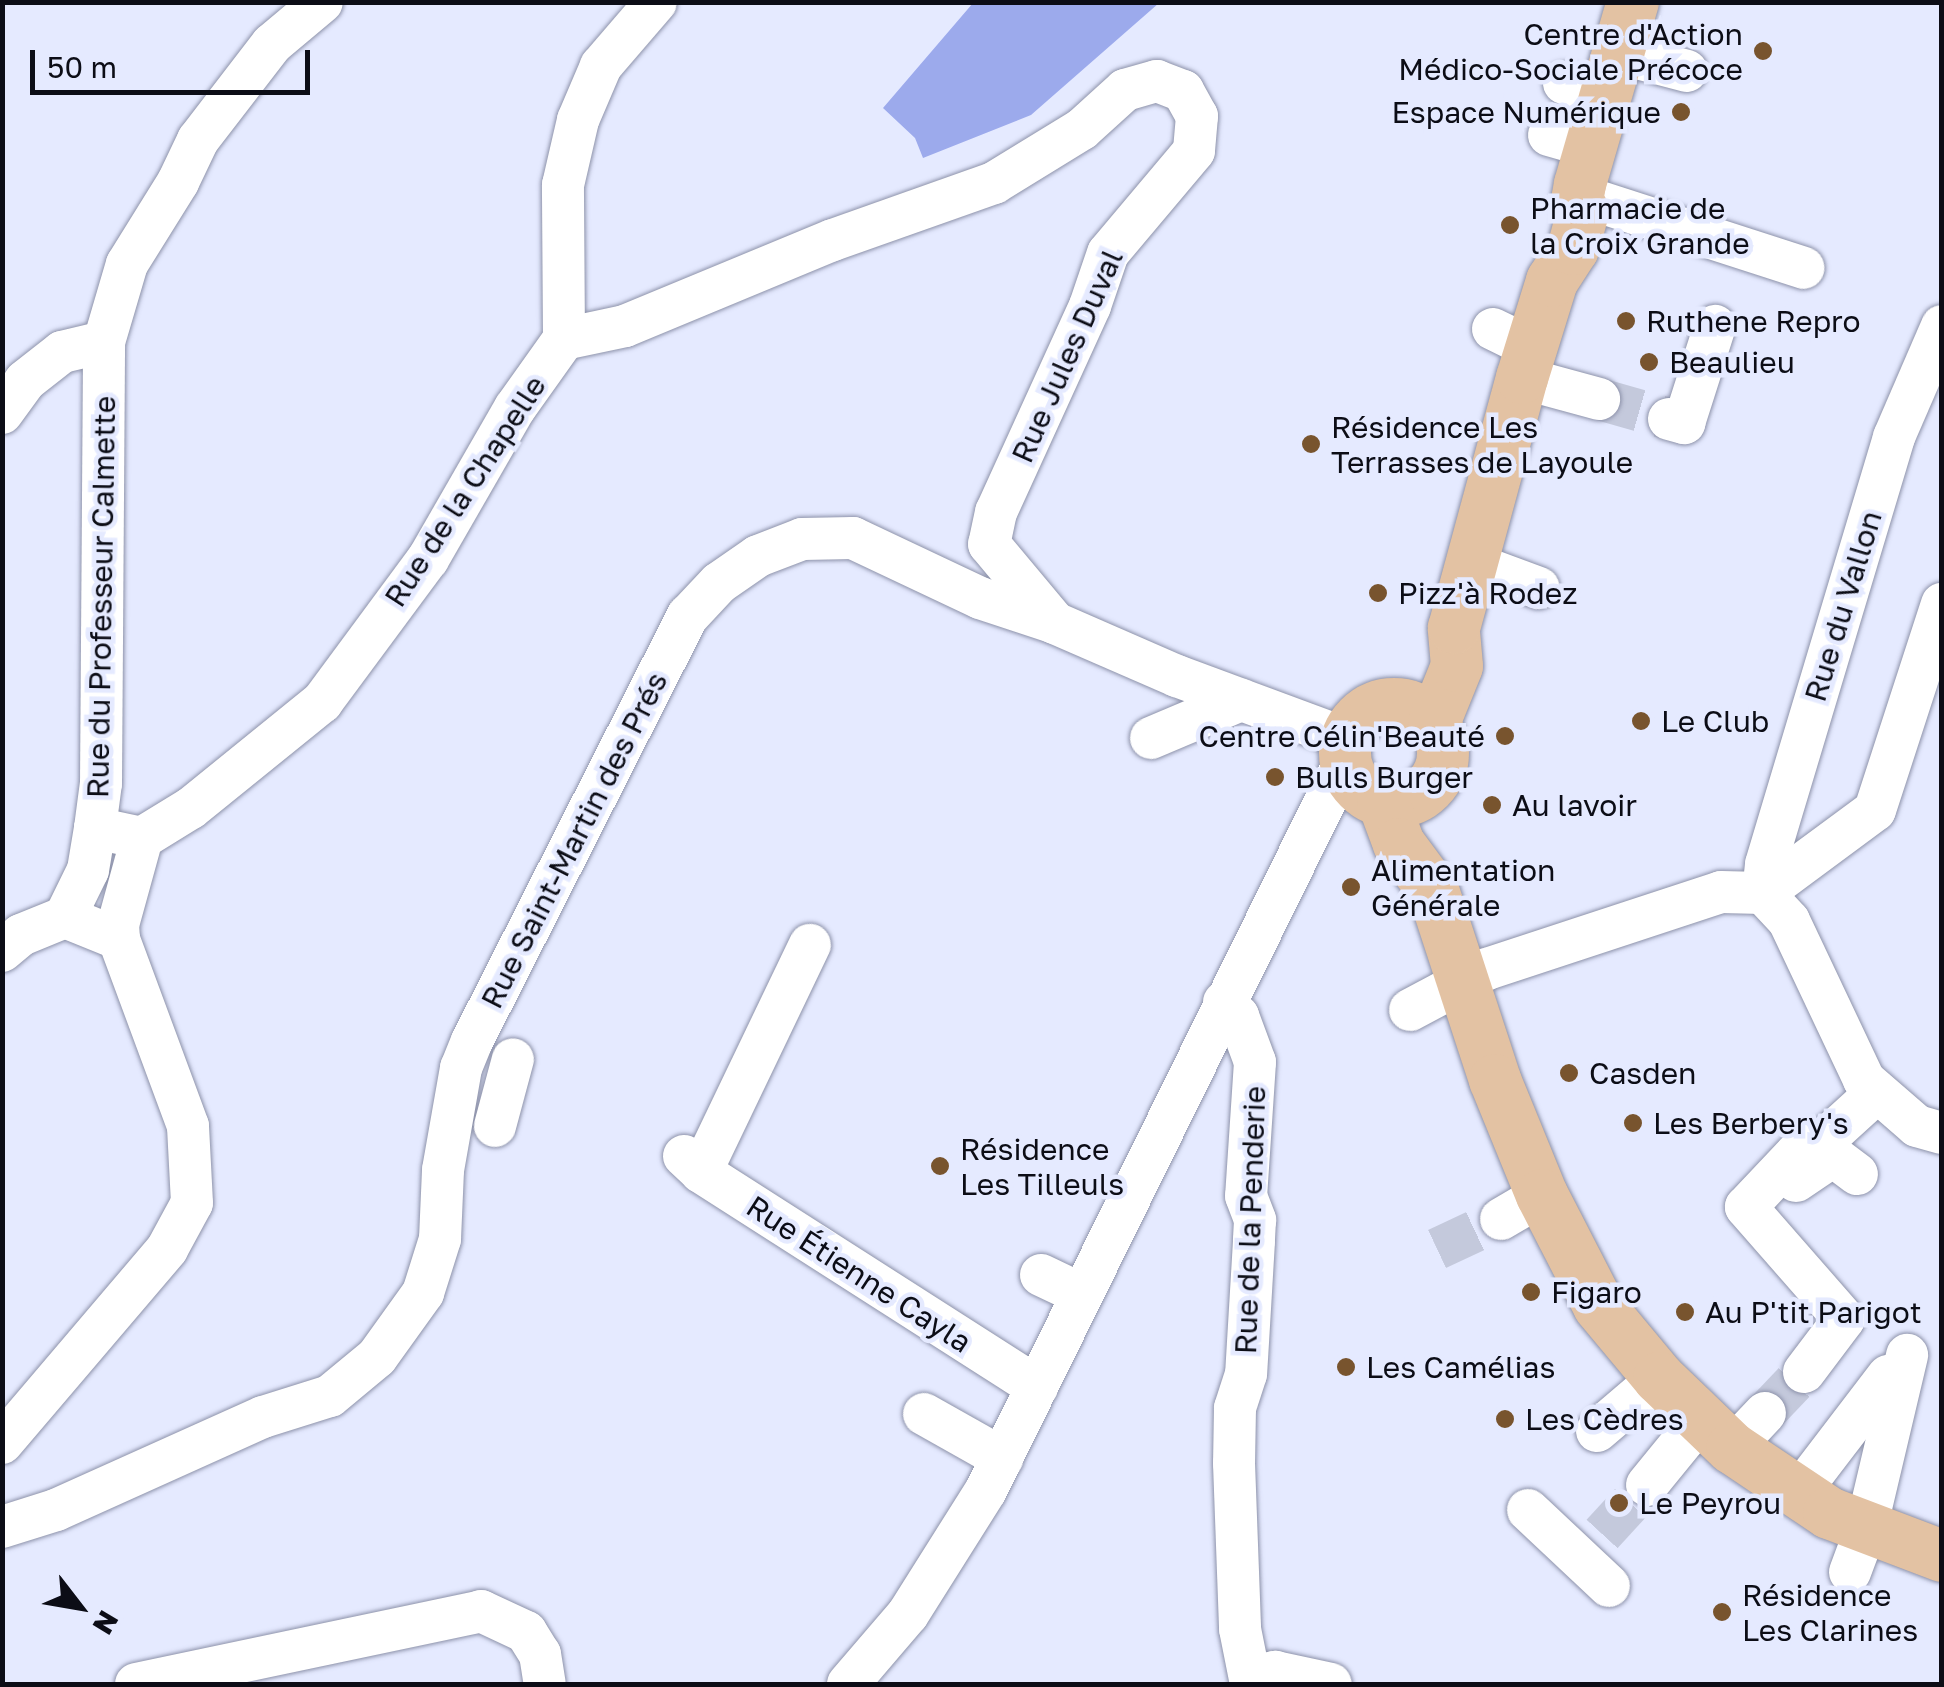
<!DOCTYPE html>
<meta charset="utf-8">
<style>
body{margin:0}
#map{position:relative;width:1944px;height:1687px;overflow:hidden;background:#e5eaff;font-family:"Golos Text",sans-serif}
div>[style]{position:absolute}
.forest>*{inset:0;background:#9caaec}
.minor-tunnel>*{height:42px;margin-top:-21px;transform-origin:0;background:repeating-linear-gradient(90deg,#c4c9dc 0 42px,transparent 0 63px)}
.roads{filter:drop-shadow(0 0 2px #8d92aa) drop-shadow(0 0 2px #8d92aa)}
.minor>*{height:42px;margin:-21px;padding:0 21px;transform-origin:21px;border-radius:21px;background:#fff}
.major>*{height:52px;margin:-26px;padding:0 26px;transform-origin:26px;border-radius:26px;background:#e3c2a3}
.major>.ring{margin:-26px;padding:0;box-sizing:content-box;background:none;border:52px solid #e3c2a3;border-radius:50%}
.dots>*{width:28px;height:28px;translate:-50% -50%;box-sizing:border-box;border:5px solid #e5eaff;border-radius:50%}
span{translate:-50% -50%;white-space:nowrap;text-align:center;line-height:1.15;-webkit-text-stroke:9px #e5eaff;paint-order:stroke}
.poi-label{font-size:30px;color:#0c0d16}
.right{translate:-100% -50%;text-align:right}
.left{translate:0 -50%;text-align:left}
.street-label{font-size:30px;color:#0c0d16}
.frame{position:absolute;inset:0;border:5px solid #0c0d16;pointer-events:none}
.north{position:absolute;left:30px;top:1557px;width:100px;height:100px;-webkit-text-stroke:8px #e5eaff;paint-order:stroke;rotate:121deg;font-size:28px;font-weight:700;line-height:40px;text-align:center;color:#0c0d16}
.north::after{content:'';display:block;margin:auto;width:35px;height:45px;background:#0c0d16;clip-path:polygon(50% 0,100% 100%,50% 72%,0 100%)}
.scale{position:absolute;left:30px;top:50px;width:280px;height:45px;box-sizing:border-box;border:5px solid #0c0d16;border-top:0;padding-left:12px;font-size:30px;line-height:35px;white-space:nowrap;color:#0c0d16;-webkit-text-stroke:8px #e5eaff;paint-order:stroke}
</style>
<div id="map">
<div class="forest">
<div style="clip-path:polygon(973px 3px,973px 2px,1159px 3px,1031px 115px,923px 158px,915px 138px,883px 108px)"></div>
</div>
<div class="minor-tunnel">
<div style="left:1599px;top:399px;width:73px;rotate:15.9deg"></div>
<div style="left:1437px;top:1249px;width:71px;rotate:-25.1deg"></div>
<div style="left:1765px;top:1413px;width:57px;rotate:-46.4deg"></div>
<div style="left:1602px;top:1534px;width:67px;rotate:-47.4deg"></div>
</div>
<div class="roads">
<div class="minor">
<div style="left:1618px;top:53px;width:71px;rotate:14.6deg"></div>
<div style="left:1564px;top:83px;width:44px;rotate:15.9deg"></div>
<div style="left:1549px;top:135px;width:44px;rotate:15.9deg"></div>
<div style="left:1578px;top:195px;width:237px;rotate:17.9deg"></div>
<div style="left:1493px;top:329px;width:43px;rotate:26deg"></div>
<div style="left:564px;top:339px;width:62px;rotate:-12deg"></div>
<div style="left:625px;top:326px;width:225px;rotate:-22.5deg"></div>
<div style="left:833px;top:240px;width:171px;rotate:-19.5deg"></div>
<div style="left:994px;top:183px;width:103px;rotate:-31.5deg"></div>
<div style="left:1082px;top:129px;width:58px;rotate:-42.2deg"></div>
<div style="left:1125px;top:90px;width:33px;rotate:-16deg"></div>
<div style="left:1157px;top:81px;width:28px;rotate:21deg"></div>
<div style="left:1183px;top:91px;width:29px;rotate:61deg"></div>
<div style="left:1197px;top:116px;width:35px;rotate:95deg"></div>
<div style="left:1194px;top:151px;width:133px;rotate:130.1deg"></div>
<div style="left:1108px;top:253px;width:56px;rotate:108.8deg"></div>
<div style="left:1090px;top:306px;width:226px;rotate:114.5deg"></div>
<div style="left:996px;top:512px;width:33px;rotate:102deg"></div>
<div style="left:989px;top:544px;width:103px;rotate:50.1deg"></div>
<div style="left:1522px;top:378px;width:80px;rotate:15.3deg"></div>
<div style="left:2px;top:413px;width:39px;rotate:-54deg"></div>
<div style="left:25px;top:381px;width:47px;rotate:-38.1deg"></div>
<div style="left:62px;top:352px;width:43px;rotate:-13.4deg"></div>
<div style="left:1669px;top:419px;width:16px;rotate:15deg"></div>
<div style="left:1684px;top:423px;width:102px;rotate:-72.3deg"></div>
<div style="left:1474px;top:564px;width:69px;rotate:20.3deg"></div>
<div style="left:1151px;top:738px;width:98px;rotate:-22.9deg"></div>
<div style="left:142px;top:838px;width:57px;rotate:-31.5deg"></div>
<div style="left:191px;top:808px;width:169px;rotate:-39deg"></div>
<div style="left:322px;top:702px;width:178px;rotate:-53.5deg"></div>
<div style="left:428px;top:559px;width:174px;rotate:-60.1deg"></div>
<div style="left:515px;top:408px;width:85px;rotate:-54.6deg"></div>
<div style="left:564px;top:339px;width:154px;rotate:-90.4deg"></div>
<div style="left:563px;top:185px;width:67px;rotate:-77deg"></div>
<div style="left:578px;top:120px;width:59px;rotate:-66.9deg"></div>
<div style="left:601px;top:66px;width:84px;rotate:-49.3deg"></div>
<div style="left:142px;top:838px;width:48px;rotate:-168deg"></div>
<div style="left:95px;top:828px;width:45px;rotate:-82.4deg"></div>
<div style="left:101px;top:783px;width:441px;rotate:-89.6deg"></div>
<div style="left:104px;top:342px;width:81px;rotate:-73.6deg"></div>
<div style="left:127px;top:264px;width:97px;rotate:-58.1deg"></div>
<div style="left:178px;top:182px;width:47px;rotate:-64.5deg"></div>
<div style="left:198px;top:140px;width:121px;rotate:-52.4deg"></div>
<div style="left:272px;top:44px;width:65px;rotate:-40deg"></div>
<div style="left:1763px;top:893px;width:29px;rotate:-84deg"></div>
<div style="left:1766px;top:864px;width:446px;rotate:-73.3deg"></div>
<div style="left:1894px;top:437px;width:121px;rotate:-66.6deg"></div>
<div style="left:1763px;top:893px;width:139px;rotate:-36.5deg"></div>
<div style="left:1875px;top:810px;width:217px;rotate:-72deg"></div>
<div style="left:65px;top:917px;width:52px;rotate:-63.9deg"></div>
<div style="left:88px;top:870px;width:43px;rotate:-80.5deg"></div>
<div style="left:2px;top:951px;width:25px;rotate:-40deg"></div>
<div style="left:21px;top:935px;width:48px;rotate:-22.2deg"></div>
<div style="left:65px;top:917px;width:58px;rotate:22.2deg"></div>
<div style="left:1224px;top:1002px;width:20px;rotate:45deg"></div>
<div style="left:1238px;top:1016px;width:49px;rotate:69.7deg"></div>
<div style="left:1255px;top:1062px;width:134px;rotate:93.8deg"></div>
<div style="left:1246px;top:1196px;width:26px;rotate:69deg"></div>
<div style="left:1255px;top:1220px;width:21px;rotate:93deg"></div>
<div style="left:1254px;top:1241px;width:133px;rotate:93.4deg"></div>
<div style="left:1246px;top:1374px;width:36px;rotate:108deg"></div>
<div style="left:1235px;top:1408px;width:55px;rotate:91deg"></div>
<div style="left:1234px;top:1463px;width:166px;rotate:87.9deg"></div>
<div style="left:1240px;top:1629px;width:56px;rotate:78.7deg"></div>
<div style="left:1410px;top:1010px;width:87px;rotate:-28deg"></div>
<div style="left:1487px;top:969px;width:246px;rotate:-18.2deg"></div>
<div style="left:1721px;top:892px;width:42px;rotate:1.4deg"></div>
<div style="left:1763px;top:893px;width:38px;rotate:47deg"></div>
<div style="left:1789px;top:921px;width:176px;rotate:64.7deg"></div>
<div style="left:1864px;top:1080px;width:70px;rotate:41deg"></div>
<div style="left:1917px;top:1126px;width:26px;rotate:16deg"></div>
<div style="left:495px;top:1126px;width:69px;rotate:-75deg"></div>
<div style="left:684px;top:1156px;width:23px;rotate:43deg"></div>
<div style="left:701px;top:1172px;width:399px;rotate:32.6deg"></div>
<div style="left:701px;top:1172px;width:252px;rotate:-64.4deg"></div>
<div style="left:1796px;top:1181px;width:45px;rotate:-34deg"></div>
<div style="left:1833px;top:1156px;width:30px;rotate:37deg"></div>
<div style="left:1501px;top:1219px;width:48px;rotate:-30.3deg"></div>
<div style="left:1041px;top:1275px;width:44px;rotate:25.4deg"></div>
<div style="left:1804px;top:1372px;width:66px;rotate:-53deg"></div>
<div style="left:1844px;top:1319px;width:149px;rotate:-131.2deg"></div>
<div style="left:1746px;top:1207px;width:73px;rotate:-46.7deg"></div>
<div style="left:1796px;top:1154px;width:40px;rotate:-29.7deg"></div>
<div style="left:1831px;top:1134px;width:62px;rotate:-42.4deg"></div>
<div style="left:924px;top:1414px;width:90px;rotate:29.4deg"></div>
<div style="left:1597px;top:1431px;width:82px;rotate:-40.5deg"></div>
<div style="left:2px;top:1443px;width:255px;rotate:-49.6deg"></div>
<div style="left:167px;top:1249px;width:52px;rotate:-61.5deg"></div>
<div style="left:192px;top:1203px;width:77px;rotate:-93deg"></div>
<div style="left:188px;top:1126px;width:199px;rotate:-110.3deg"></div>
<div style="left:119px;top:939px;width:14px;rotate:-94deg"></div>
<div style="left:118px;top:925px;width:90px;rotate:-74.6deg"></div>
<div style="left:1732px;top:1448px;width:48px;rotate:-46.7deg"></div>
<div style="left:1647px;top:1485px;width:84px;rotate:-50.8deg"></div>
<div style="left:1797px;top:1495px;width:150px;rotate:-52.6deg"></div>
<div style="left:1528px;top:1510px;width:111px;rotate:43.2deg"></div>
<div style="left:2px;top:1527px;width:57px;rotate:-17.5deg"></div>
<div style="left:56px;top:1510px;width:227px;rotate:-24.2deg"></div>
<div style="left:263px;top:1417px;width:70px;rotate:-17.4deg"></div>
<div style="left:330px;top:1396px;width:61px;rotate:-39.7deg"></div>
<div style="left:377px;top:1357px;width:79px;rotate:-54.3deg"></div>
<div style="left:423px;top:1293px;width:57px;rotate:-72.5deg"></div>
<div style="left:440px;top:1239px;width:69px;rotate:-87.5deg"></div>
<div style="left:443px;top:1170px;width:104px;rotate:-80deg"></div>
<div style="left:461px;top:1068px;width:29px;rotate:-68deg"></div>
<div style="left:472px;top:1041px;width:477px;rotate:-63.1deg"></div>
<div style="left:688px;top:616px;width:45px;rotate:-46.8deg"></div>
<div style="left:719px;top:583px;width:47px;rotate:-34.7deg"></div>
<div style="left:758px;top:556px;width:47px;rotate:-21.1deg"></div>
<div style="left:802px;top:539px;width:51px;rotate:-1.1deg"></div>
<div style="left:853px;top:538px;width:140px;rotate:25.3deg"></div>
<div style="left:980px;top:598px;width:79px;rotate:18.4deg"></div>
<div style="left:1055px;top:623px;width:133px;rotate:23.5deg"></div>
<div style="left:1177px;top:676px;width:181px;rotate:20.3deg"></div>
<div style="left:1850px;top:1572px;width:46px;rotate:-69.6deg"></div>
<div style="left:1866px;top:1529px;width:179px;rotate:-76.7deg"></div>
<div style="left:1253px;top:1677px;width:23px;rotate:-13deg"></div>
<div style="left:1275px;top:1672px;width:57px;rotate:12.1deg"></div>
<div style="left:136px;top:1684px;width:353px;rotate:-11.9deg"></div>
<div style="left:481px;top:1611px;width:50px;rotate:25deg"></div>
<div style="left:526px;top:1632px;width:26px;rotate:58deg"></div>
<div style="left:540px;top:1654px;width:30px;rotate:81deg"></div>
<div style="left:848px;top:1684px;width:92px;rotate:-49.4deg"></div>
<div style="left:908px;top:1614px;width:146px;rotate:-57.8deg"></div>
<div style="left:986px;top:1490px;width:813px;rotate:-63.78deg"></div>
</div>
<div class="major">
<div class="ring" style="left:1345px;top:704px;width:46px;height:46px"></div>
<div style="left:1434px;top:723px;width:61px;rotate:-68deg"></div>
<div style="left:1457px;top:666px;width:38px;rotate:-95deg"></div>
<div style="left:1454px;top:628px;width:259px;rotate:-74.8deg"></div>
<div style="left:1522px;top:378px;width:102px;rotate:-72.8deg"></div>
<div style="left:1552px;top:281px;width:38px;rotate:-57deg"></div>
<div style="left:1573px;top:249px;width:39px;rotate:-75deg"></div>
<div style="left:1583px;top:211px;width:12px;rotate:-121deg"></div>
<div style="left:1577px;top:201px;width:17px;rotate:-80deg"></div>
<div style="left:1580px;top:184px;width:190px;rotate:-73.8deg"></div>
<div style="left:1383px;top:801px;width:46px;rotate:69.6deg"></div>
<div style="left:1399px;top:844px;width:57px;rotate:53.5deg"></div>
<div style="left:1433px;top:890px;width:200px;rotate:71.9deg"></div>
<div style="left:1495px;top:1080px;width:124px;rotate:67.8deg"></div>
<div style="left:1542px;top:1195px;width:125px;rotate:62.8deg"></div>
<div style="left:1599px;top:1306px;width:94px;rotate:50.2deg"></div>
<div style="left:1659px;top:1378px;width:101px;rotate:43.8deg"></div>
<div style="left:1732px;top:1448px;width:117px;rotate:33.8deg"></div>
<div style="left:1829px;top:1513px;width:121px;rotate:20.8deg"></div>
</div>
</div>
<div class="dots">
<div style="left:1763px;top:51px;background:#78542e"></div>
<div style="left:1681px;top:112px;background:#78542e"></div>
<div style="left:1510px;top:225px;background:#78542e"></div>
<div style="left:1626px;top:321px;background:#78542e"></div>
<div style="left:1649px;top:362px;background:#78542e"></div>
<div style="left:1311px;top:444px;background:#78542e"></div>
<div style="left:1378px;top:593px;background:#78542e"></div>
<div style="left:1641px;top:721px;background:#78542e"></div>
<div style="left:1505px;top:736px;background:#78542e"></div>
<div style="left:1275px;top:777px;background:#78542e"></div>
<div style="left:1492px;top:805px;background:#78542e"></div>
<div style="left:1351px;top:887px;background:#78542e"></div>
<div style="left:1569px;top:1073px;background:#78542e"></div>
<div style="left:1633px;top:1123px;background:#78542e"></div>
<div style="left:940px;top:1166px;background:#78542e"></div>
<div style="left:1531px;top:1292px;background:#78542e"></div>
<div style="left:1685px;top:1312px;background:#78542e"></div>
<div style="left:1346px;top:1367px;background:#78542e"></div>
<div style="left:1505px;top:1419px;background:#78542e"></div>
<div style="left:1619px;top:1503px;background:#78542e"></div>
<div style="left:1722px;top:1612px;background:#78542e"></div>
</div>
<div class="poi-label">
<span class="right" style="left:1743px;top:51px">Centre d'Action<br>Médico-Sociale Précoce</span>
<span class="right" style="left:1661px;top:112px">Espace Numérique</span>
<span class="left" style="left:1530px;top:225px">Pharmacie de<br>la Croix Grande</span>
<span class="left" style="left:1646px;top:321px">Ruthene Repro</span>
<span class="left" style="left:1669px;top:362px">Beaulieu</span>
<span class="left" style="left:1331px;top:444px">Résidence Les<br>Terrasses de Layoule</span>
<span class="left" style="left:1398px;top:593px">Pizz'à Rodez</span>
<span class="left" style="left:1661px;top:721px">Le Club</span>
<span class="right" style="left:1485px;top:736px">Centre Célin'Beauté</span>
<span class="left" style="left:1295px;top:777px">Bulls Burger</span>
<span class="left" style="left:1512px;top:805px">Au lavoir</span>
<span class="left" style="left:1371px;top:887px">Alimentation<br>Générale</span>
<span class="left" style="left:1589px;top:1073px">Casden</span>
<span class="left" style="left:1653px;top:1123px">Les Berbery's</span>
<span class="left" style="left:960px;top:1166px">Résidence<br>Les Tilleuls</span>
<span class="left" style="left:1551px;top:1292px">Figaro</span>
<span class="left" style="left:1705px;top:1312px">Au P'tit Parigot</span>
<span class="left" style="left:1366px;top:1367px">Les Camélias</span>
<span class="left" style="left:1525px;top:1419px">Les Cèdres</span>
<span class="left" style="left:1639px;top:1503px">Le Peyrou</span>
<span class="left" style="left:1742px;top:1612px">Résidence<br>Les Clarines</span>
</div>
<div class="street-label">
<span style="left:1067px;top:356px;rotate:-66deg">Rue Jules Duval</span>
<span style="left:465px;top:491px;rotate:-57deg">Rue de la Chapelle</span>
<span style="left:101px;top:597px;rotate:-89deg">Rue du Professeur Calmette</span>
<span style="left:1843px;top:606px;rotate:-73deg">Rue du Vallon</span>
<span style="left:574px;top:840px;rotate:-63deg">Rue Saint-Martin des Prés</span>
<span style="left:1250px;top:1220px;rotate:-88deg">Rue de la Penderie</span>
<span style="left:859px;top:1274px;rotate:33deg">Rue Étienne Cayla</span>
</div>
<div class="frame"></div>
<div class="north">N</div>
<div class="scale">50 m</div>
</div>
